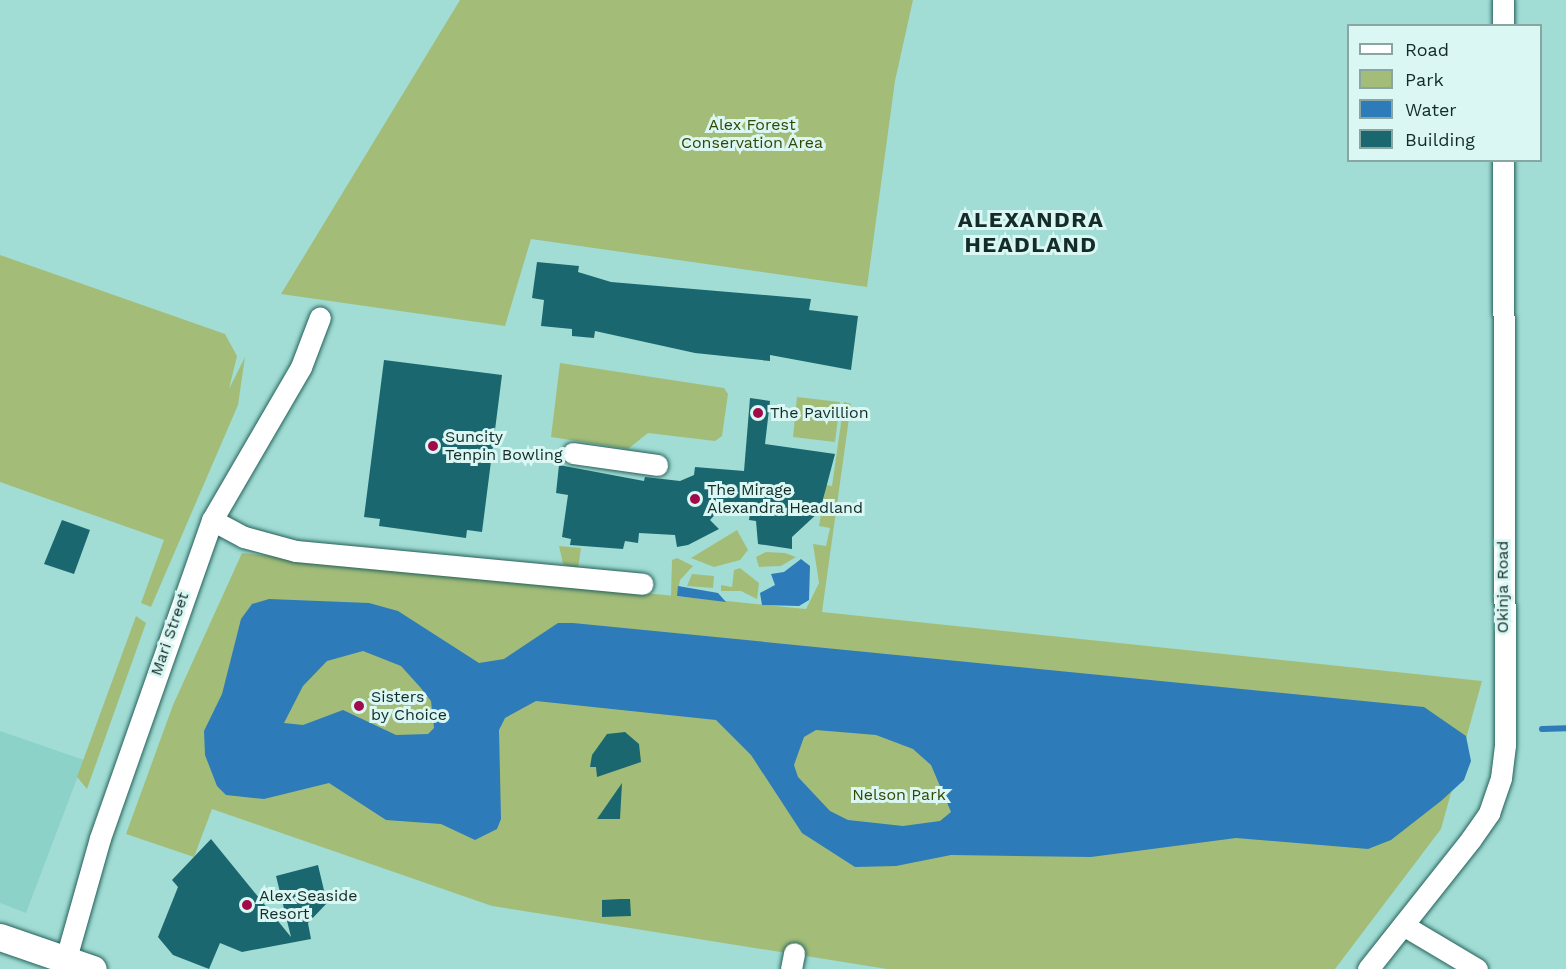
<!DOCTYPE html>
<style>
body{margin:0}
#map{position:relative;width:1566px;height:969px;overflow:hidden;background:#a1ddd5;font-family:"Work Sans",sans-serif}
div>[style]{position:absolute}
.built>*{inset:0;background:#8cd2c9}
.green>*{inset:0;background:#a3bd79}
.water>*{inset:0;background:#2d7bb8}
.stream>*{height:6px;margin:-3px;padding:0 3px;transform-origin:3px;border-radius:3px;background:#2d7bb8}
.building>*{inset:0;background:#1b6770}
.roads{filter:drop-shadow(0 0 2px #25615a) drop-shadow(0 0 2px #25615a)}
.minor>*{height:21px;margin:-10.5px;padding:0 10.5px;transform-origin:10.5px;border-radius:10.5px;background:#fff}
.major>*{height:27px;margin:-13.5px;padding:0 13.5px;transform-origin:13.5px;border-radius:13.5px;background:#fff}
.dots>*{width:16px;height:16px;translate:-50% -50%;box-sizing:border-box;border:3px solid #daf7f3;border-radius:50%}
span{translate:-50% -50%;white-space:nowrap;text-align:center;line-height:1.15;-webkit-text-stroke:6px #daf7f3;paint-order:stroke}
.park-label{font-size:16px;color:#334603}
.poi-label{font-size:16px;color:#132c29}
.left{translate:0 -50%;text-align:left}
.street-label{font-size:16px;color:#132c29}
.district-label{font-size:22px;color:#132c29;font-weight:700;letter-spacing:1.5px}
.legend{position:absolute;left:1347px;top:24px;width:195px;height:138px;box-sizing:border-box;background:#daf7f3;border:2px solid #8aa6a2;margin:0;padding:8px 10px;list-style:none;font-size:18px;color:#132c29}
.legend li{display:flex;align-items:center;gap:12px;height:30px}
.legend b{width:30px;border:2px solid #8aa6a2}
</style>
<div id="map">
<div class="built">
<div style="clip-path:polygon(0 731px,84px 760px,26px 913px,0 903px)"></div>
</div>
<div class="green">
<div style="clip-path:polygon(460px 0,913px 0,895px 81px,867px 287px,531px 239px,505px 326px,281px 294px)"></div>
<div style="clip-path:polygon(0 255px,225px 334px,237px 356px,229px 389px,245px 357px,238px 405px,151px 607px,141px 603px,164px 540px,0 482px)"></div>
<div style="clip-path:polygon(560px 363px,724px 388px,728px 394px,722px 436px,715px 441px,648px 433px,628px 449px,551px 437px)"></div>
<div style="clip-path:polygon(797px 397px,840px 402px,835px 442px,793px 437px)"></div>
<div style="clip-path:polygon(844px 402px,851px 404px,822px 612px,1482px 681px,1441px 829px,1335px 969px,887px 969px,492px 906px,212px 809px,194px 857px,126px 834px,173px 705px,242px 553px,806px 609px,819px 583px,813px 544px,826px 546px,830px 528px,819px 526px,826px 485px,832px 486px)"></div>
<div style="clip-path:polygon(737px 530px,748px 550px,740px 560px,714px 567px,691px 558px)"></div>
<div style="clip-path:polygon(559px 546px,581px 548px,578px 569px,563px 564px)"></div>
<div style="clip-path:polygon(766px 552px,785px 553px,796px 557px,781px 566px,759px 567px,756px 557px)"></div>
<div style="clip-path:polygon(677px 558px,693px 566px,680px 580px,677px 596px,671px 596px,672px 560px)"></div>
<div style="clip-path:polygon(740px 568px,759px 583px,757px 599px,741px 591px,721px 591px,721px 585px,732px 587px,734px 570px)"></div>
<div style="clip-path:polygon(692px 574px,714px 576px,713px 588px,687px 586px)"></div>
<div style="clip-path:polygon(136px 616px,146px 623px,87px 789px,77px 777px)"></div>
</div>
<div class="water">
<div style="clip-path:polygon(801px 559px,810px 566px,809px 600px,799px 606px,762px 605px,760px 593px,775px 585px,771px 574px,784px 572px)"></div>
<div style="clip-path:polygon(678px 586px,718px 593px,726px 602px,677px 596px)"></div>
<div style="clip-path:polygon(evenodd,269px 599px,369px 603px,398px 611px,479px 663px,504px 659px,558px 623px,573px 623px,1424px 707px,1466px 736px,1471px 761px,1464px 780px,1441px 801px,1391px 840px,1368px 849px,1236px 838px,1091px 857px,951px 855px,896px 866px,855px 867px,802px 833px,751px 755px,716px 720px,536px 701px,505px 718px,499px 730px,501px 819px,497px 829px,475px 840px,441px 824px,386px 820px,329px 783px,264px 799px,226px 795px,217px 786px,205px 755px,204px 731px,222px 694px,241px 619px,252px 604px,269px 599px,363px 651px,401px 666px,420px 687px,431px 701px,434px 728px,428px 734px,396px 735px,343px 710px,303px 725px,284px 723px,303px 686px,327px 661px,363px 651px,269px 599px,816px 730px,876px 735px,913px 749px,931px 765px,951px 812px,940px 821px,903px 826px,848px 820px,830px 811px,798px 777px,794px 765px,804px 737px,816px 730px)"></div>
</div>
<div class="stream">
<div style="left:1542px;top:729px;width:24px;rotate:-2deg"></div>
</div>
<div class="building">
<div style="clip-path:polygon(537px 262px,579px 266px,578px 272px,611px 282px,811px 299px,809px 310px,858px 316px,851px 370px,770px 355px,770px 361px,695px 353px,595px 331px,594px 338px,572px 336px,572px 329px,541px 326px,544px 300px,532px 298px)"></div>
<div style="clip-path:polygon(384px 360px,502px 375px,482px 532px,467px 530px,466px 538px,379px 526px,380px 519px,364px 517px)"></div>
<div style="clip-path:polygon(750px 398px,770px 401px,765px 444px,835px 454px,820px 511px,792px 537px,792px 549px,758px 544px,756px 521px,749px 520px,751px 506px,727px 502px,710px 520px,719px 529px,688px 545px,677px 547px,675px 535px,639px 533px,638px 543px,625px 541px,623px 549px,570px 545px,571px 539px,562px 537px,568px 495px,556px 493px,559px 465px,644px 481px,645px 477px,680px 481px,694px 475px,695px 467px,744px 471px)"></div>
<div style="clip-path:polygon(62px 520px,90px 530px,74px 574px,44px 564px)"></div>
<div style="clip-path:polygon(625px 732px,639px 744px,641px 762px,597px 777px,596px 767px,590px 767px,592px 755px,607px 734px)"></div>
<div style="clip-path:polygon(622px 783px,620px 819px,597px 819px)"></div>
<div style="clip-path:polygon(211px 839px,291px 937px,276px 876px,318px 865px,327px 903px,308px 923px,311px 939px,242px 952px,220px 943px,209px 969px,173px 955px,158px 937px,178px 887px,172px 880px)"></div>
<div style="clip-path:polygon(621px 899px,630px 899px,631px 916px,602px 917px,602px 900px)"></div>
</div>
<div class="roads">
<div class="minor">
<div style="left:1503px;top:26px;width:26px;rotate:-90deg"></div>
<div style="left:573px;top:453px;width:85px;rotate:8.1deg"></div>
<div style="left:212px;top:520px;width:36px;rotate:28deg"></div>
<div style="left:244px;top:537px;width:54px;rotate:15.1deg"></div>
<div style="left:296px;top:551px;width:348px;rotate:5.4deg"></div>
<div style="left:1403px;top:925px;width:86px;rotate:30.7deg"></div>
<div style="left:63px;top:969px;width:136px;rotate:-74.2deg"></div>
<div style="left:100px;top:838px;width:337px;rotate:-70.6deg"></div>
<div style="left:212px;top:520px;width:177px;rotate:-59.8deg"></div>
<div style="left:301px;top:367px;width:53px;rotate:-69.2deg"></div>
<div style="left:791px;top:969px;width:16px;rotate:-79deg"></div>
<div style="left:1368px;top:969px;width:166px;rotate:-51.6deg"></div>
<div style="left:1471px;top:839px;width:32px;rotate:-55deg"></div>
<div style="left:1489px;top:813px;width:37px;rotate:-71deg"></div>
<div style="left:1501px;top:778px;width:34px;rotate:-83deg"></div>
<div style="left:1505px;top:744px;width:584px;rotate:-90.2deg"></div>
</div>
<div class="major">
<div style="left:0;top:937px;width:98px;rotate:19deg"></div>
</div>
</div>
<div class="dots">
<div style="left:758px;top:413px;background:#a20b4a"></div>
<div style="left:433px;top:446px;background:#a20b4a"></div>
<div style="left:695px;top:499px;background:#a20b4a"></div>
<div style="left:359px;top:706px;background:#a20b4a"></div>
<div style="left:247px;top:905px;background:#a20b4a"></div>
</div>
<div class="park-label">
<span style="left:752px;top:134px">Alex Forest<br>Conservation Area</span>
<span style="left:899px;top:795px">Nelson Park</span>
</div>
<div class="poi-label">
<span class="left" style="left:770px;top:413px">The Pavillion</span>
<span class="left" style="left:445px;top:446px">Suncity<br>Tenpin Bowling</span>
<span class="left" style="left:707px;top:499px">The Mirage<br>Alexandra Headland</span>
<span class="left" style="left:371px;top:706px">Sisters<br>by Choice</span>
<span class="left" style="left:259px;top:905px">Alex Seaside<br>Resort</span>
</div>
<div class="street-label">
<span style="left:1503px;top:587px;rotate:-90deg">Okinja Road</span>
<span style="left:170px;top:634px;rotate:-71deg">Mari Street</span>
</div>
<div class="district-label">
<span style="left:1031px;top:232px">ALEXANDRA<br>HEADLAND</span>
</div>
<ul class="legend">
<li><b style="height:8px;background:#fff"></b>Road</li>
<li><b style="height:16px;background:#a3bd79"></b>Park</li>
<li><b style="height:16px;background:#2d7bb8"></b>Water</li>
<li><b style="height:16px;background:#1b6770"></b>Building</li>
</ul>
</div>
